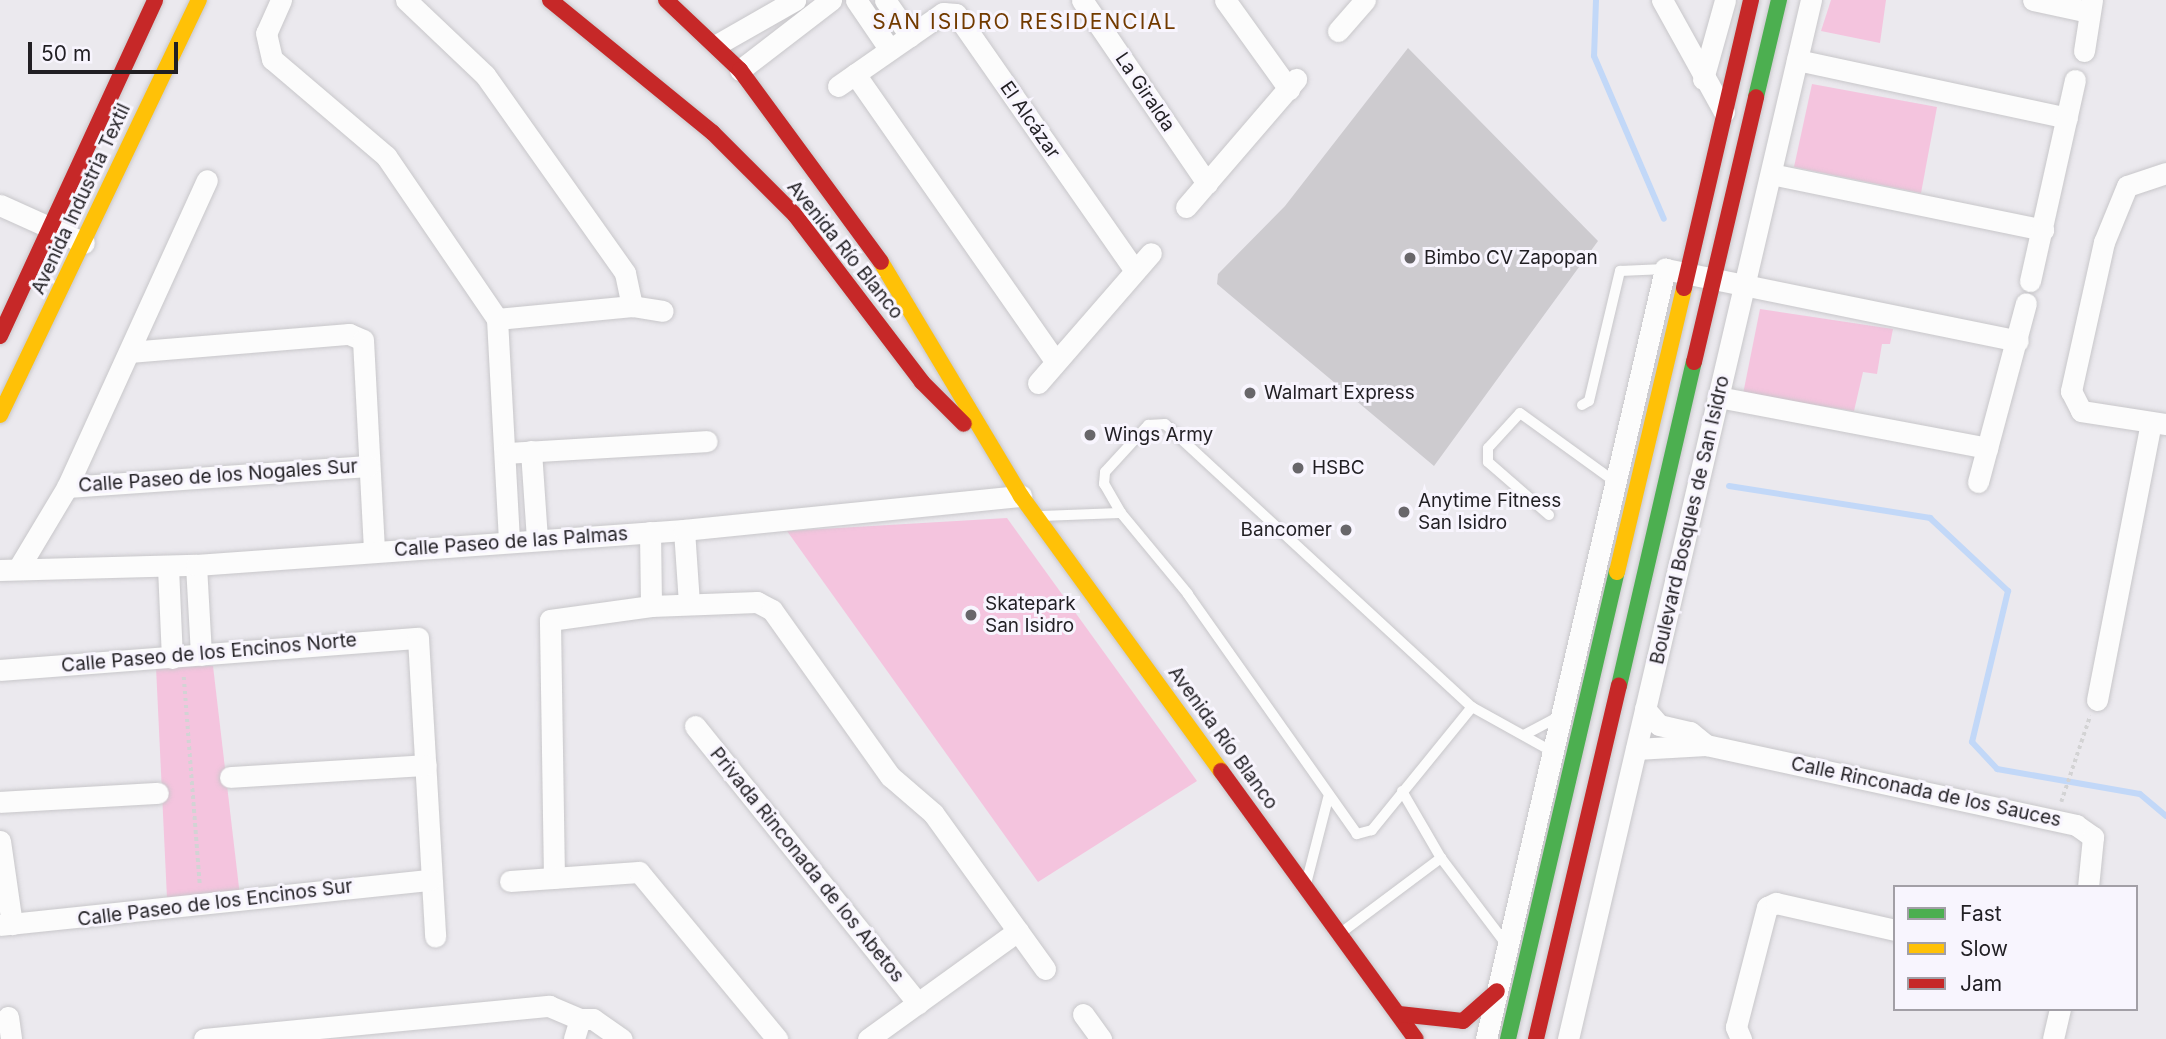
<!DOCTYPE html>
<meta charset="utf-8">
<style>
body{margin:0}
#map{position:relative;width:2166px;height:1039px;overflow:hidden;background:#ebe9ee;font-family:Inter,sans-serif}
div>[style]{position:absolute}
.green>*{inset:0;background:#f4c4de}
.stream>*{height:6px;margin:-3px;padding:0 3px;transform-origin:3px;border-radius:3px;background:#c2d8f8}
.building>*{inset:0;background:#cdcbcf}
.path>*{height:3.5px;margin-top:-1.75px;transform-origin:0;background:repeating-linear-gradient(90deg,#d3d3d4 0 3.5px,transparent 0 7px)}
.roads{filter:drop-shadow(0 0 2px #c8c7ca) drop-shadow(0 0 2px #c8c7ca)}
.lane>*{height:10px;margin:-5px;padding:0 5px;transform-origin:5px;border-radius:5px;background:#fcfcfc}
.street>*{height:21px;margin:-10.5px;padding:0 10.5px;transform-origin:10.5px;border-radius:10.5px;background:#fcfcfc}
.fast>*{height:16px;margin:-8px;padding:0 8px;transform-origin:8px;border-radius:8px;background:#4caf50}
.slow>*{height:16px;margin:-8px;padding:0 8px;transform-origin:8px;border-radius:8px;background:#ffc107}
.jam>*{height:16px;margin:-8px;padding:0 8px;transform-origin:8px;border-radius:8px;background:#c62828}
.dots>*{width:19px;height:19px;translate:-50% -50%;box-sizing:border-box;border:4px solid #f8f5fe;border-radius:50%}
span{translate:-50% -50%;white-space:nowrap;text-align:center;line-height:1.15;-webkit-text-stroke:6px #f8f5fe;paint-order:stroke}
.street-label{font-size:19px;color:#211f23}
.poi-label{font-size:19px;color:#211f23}
.left{translate:0 -50%;text-align:left}
.right{translate:-100% -50%;text-align:right}
.neighbourhood-label{font-size:21px;color:#723a00;letter-spacing:2px}
.legend{position:absolute;left:1893px;top:885px;width:245px;height:126px;box-sizing:border-box;background:#f8f5fe;border:2px solid #a29fa6;margin:0;padding:9px 12px;list-style:none;font-size:21px;color:#211f23}
.legend li{display:flex;align-items:center;gap:14px;height:35px}
.legend b{width:35px;border:2px solid #a29fa6}
.scale{position:absolute;left:28px;top:42px;width:150px;height:32px;box-sizing:border-box;border:4px solid #211f23;border-top:0;padding-left:9px;font-size:21px;line-height:24px;white-space:nowrap;color:#211f23;-webkit-text-stroke:5px #f8f5fe;paint-order:stroke}
</style>
<div id="map">
<div class="green">
<div style="clip-path:polygon(1831px 0,1886px 0,1880px 43px,1821px 31px)"></div>
<div style="clip-path:polygon(1812px 84px,1937px 107px,1921px 193px,1794px 167px)"></div>
<div style="clip-path:polygon(1760px 309px,1893px 329px,1890px 344px,1882px 344px,1877px 374px,1863px 372px,1854px 411px,1743px 394px)"></div>
<div style="clip-path:polygon(1007px 518px,1197px 781px,1038px 882px,787px 531px)"></div>
<div style="clip-path:polygon(213px 666px,240px 896px,167px 898px,156px 667px)"></div>
</div>
<div class="stream">
<div style="left:1596px;top:0;width:56px;rotate:92deg"></div>
<div style="left:1594px;top:56px;width:177px;rotate:66.8deg"></div>
<div style="left:1729px;top:486px;width:204px;rotate:9deg"></div>
<div style="left:1930px;top:518px;width:107px;rotate:43.1deg"></div>
<div style="left:2008px;top:591px;width:155px;rotate:103.4deg"></div>
<div style="left:1972px;top:742px;width:37px;rotate:47deg"></div>
<div style="left:1997px;top:769px;width:145px;rotate:9.9deg"></div>
<div style="left:2140px;top:794px;width:34px;rotate:40deg"></div>
</div>
<div class="building">
<div style="clip-path:polygon(1408px 48px,1598px 241px,1434px 466px,1217px 284px,1218px 274px,1285px 206px)"></div>
</div>
<div class="path">
<div style="left:184px;top:677px;width:210px;rotate:85.6deg"></div>
<div style="left:2061px;top:802px;width:91px;rotate:-71.4deg"></div>
</div>
<div class="roads">
<div class="lane">
<div style="left:1582px;top:405px;width:8px;rotate:-30deg"></div>
<div style="left:1589px;top:401px;width:134px;rotate:-76.6deg"></div>
<div style="left:1620px;top:271px;width:45px;rotate:-2.5deg"></div>
<div style="left:1549px;top:515px;width:81px;rotate:-139deg"></div>
<div style="left:1488px;top:462px;width:14px;rotate:-90deg"></div>
<div style="left:1488px;top:448px;width:47px;rotate:-47.6deg"></div>
<div style="left:1520px;top:413px;width:116px;rotate:35.9deg"></div>
<div style="left:1040px;top:516px;width:81px;rotate:-2.1deg"></div>
<div style="left:1472px;top:707px;width:159px;rotate:129.1deg"></div>
<div style="left:1372px;top:830px;width:16px;rotate:165deg"></div>
<div style="left:1357px;top:834px;width:294px;rotate:-125.2deg"></div>
<div style="left:1188px;top:594px;width:105px;rotate:-129.6deg"></div>
<div style="left:1121px;top:513px;width:34px;rotate:-120deg"></div>
<div style="left:1104px;top:484px;width:12px;rotate:-85deg"></div>
<div style="left:1105px;top:472px;width:64px;rotate:-47.5deg"></div>
<div style="left:1148px;top:425px;width:17px;rotate:-3deg"></div>
<div style="left:1165px;top:424px;width:418px;rotate:42.7deg"></div>
<div style="left:1472px;top:707px;width:93px;rotate:29.1deg"></div>
<div style="left:1524px;top:735px;width:40px;rotate:-28deg"></div>
<div style="left:1402px;top:791px;width:78px;rotate:59.8deg"></div>
<div style="left:1441px;top:858px;width:108px;rotate:52.9deg"></div>
<div style="left:1307px;top:880px;width:85px;rotate:-75.6deg"></div>
<div style="left:1342px;top:932px;width:124px;rotate:-36.8deg"></div>
</div>
<div class="street">
<div style="left:281px;top:0;width:36px;rotate:114deg"></div>
<div style="left:266px;top:33px;width:27px;rotate:77deg"></div>
<div style="left:272px;top:59px;width:150px;rotate:40.4deg"></div>
<div style="left:386px;top:156px;width:197px;rotate:55.7deg"></div>
<div style="left:497px;top:319px;width:222px;rotate:86.9deg"></div>
<div style="left:406px;top:0;width:109px;rotate:43.5deg"></div>
<div style="left:485px;top:75px;width:242px;rotate:54.7deg"></div>
<div style="left:625px;top:273px;width:34px;rotate:78deg"></div>
<div style="left:856px;top:0;width:60px;rotate:55.8deg"></div>
<div style="left:885px;top:0;width:44px;rotate:55.2deg"></div>
<div style="left:1082px;top:0;width:222px;rotate:55.7deg"></div>
<div style="left:1225px;top:0;width:110px;rotate:54.3deg"></div>
<div style="left:1662px;top:0;width:128px;rotate:61deg"></div>
<div style="left:2033px;top:0;width:57px;rotate:12.1deg"></div>
<div style="left:1338px;top:31px;width:41px;rotate:-48.9deg"></div>
<div style="left:718px;top:44px;width:89px;rotate:-29.7deg"></div>
<div style="left:2084px;top:51px;width:52px;rotate:-81.1deg"></div>
<div style="left:1797px;top:60px;width:276px;rotate:12.1deg"></div>
<div style="left:740px;top:70px;width:115px;rotate:-37.6deg"></div>
<div style="left:855px;top:74px;width:351px;rotate:55.1deg"></div>
<div style="left:1703px;top:79px;width:82px;rotate:-74.4deg"></div>
<div style="left:838px;top:86px;width:128px;rotate:-34.8deg"></div>
<div style="left:943px;top:13px;width:13px;rotate:4deg"></div>
<div style="left:956px;top:14px;width:313px;rotate:55.1deg"></div>
<div style="left:2166px;top:173px;width:41px;rotate:161.6deg"></div>
<div style="left:2127px;top:186px;width:61px;rotate:112.3deg"></div>
<div style="left:2104px;top:242px;width:153px;rotate:102.5deg"></div>
<div style="left:2071px;top:391px;width:22px;rotate:63deg"></div>
<div style="left:2081px;top:411px;width:86px;rotate:8.7deg"></div>
<div style="left:1771px;top:174px;width:278px;rotate:11.6deg"></div>
<div style="left:0;top:205px;width:92px;rotate:24.3deg"></div>
<div style="left:1186px;top:207px;width:169px;rotate:-49.3deg"></div>
<div style="left:2030px;top:281px;width:206px;rotate:-77.4deg"></div>
<div style="left:497px;top:319px;width:136px;rotate:-5.5deg"></div>
<div style="left:632px;top:306px;width:31px;rotate:9deg"></div>
<div style="left:129px;top:352px;width:221px;rotate:-4.7deg"></div>
<div style="left:349px;top:334px;width:15px;rotate:23deg"></div>
<div style="left:363px;top:340px;width:212px;rotate:87deg"></div>
<div style="left:1038px;top:383px;width:172px;rotate:-49deg"></div>
<div style="left:1718px;top:397px;width:274px;rotate:10.7deg"></div>
<div style="left:531px;top:451px;width:89px;rotate:86.1deg"></div>
<div style="left:506px;top:453px;width:201px;rotate:-3.4deg"></div>
<div style="left:1978px;top:482px;width:185px;rotate:-75deg"></div>
<div style="left:67px;top:487px;width:302px;rotate:-4deg"></div>
<div style="left:684px;top:530px;width:74px;rotate:86.1deg"></div>
<div style="left:650px;top:532px;width:74px;rotate:89.2deg"></div>
<div style="left:196px;top:565px;width:90px;rotate:86.8deg"></div>
<div style="left:168px;top:567px;width:91px;rotate:87.5deg"></div>
<div style="left:18px;top:569px;width:96px;rotate:-59.1deg"></div>
<div style="left:67px;top:487px;width:337px;rotate:-65.5deg"></div>
<div style="left:0;top:570px;width:196px;rotate:-1.5deg"></div>
<div style="left:196px;top:565px;width:489px;rotate:-4.1deg"></div>
<div style="left:684px;top:530px;width:339px;rotate:-5.8deg"></div>
<div style="left:0;top:670px;width:419px;rotate:-4.4deg"></div>
<div style="left:418px;top:638px;width:299px;rotate:86.7deg"></div>
<div style="left:2097px;top:700px;width:283px;rotate:-79deg"></div>
<div style="left:1645px;top:709px;width:21px;rotate:49deg"></div>
<div style="left:1659px;top:725px;width:32px;rotate:13deg"></div>
<div style="left:1690px;top:732px;width:21px;rotate:39deg"></div>
<div style="left:695px;top:726px;width:356px;rotate:51.2deg"></div>
<div style="left:1636px;top:749px;width:70px;rotate:-3.3deg"></div>
<div style="left:1706px;top:745px;width:379px;rotate:12.2deg"></div>
<div style="left:2076px;top:825px;width:21px;rotate:35deg"></div>
<div style="left:2093px;top:837px;width:50px;rotate:95.7deg"></div>
<div style="left:230px;top:777px;width:196px;rotate:-3.5deg"></div>
<div style="left:0;top:802px;width:158px;rotate:-3.3deg"></div>
<div style="left:0;top:841px;width:84px;rotate:81.8deg"></div>
<div style="left:554px;top:878px;width:258px;rotate:-90.9deg"></div>
<div style="left:550px;top:620px;width:102px;rotate:-7.9deg"></div>
<div style="left:651px;top:606px;width:106px;rotate:-2.2deg"></div>
<div style="left:757px;top:602px;width:17px;rotate:28deg"></div>
<div style="left:772px;top:610px;width:204px;rotate:54.6deg"></div>
<div style="left:890px;top:776px;width:57px;rotate:40.7deg"></div>
<div style="left:933px;top:813px;width:192px;rotate:54.3deg"></div>
<div style="left:510px;top:881px;width:129px;rotate:-4deg"></div>
<div style="left:639px;top:872px;width:217px;rotate:50.4deg"></div>
<div style="left:0;top:925px;width:432px;rotate:-6deg"></div>
<div style="left:1083px;top:1014px;width:31px;rotate:54deg"></div>
<div style="left:8px;top:1017px;width:22px;rotate:82deg"></div>
<div style="left:580px;top:1019px;width:13px"></div>
<div style="left:593px;top:1019px;width:35px;rotate:35deg"></div>
<div style="left:204px;top:1039px;width:347px;rotate:-5.5deg"></div>
<div style="left:549px;top:1006px;width:34px;rotate:23deg"></div>
<div style="left:580px;top:1019px;width:21px;rotate:107deg"></div>
<div style="left:868px;top:1039px;width:185px;rotate:-35.8deg"></div>
<div style="left:1486px;top:1039px;width:791px;rotate:-76.91deg"></div>
<div style="left:1665px;top:269px;width:360px;rotate:11.5deg"></div>
<div style="left:1568px;top:1039px;width:1067px;rotate:-76.84deg"></div>
<div style="left:1741px;top:1039px;width:13px;rotate:-113deg"></div>
<div style="left:1736px;top:1027px;width:124px;rotate:-75.5deg"></div>
<div style="left:1767px;top:907px;width:10px;rotate:-24deg"></div>
<div style="left:1776px;top:903px;width:122px;rotate:12.8deg"></div>
<div style="left:2053px;top:1039px;width:31px;rotate:-77deg"></div>
</div>
<div class="fast">
<div style="left:1756px;top:97px;width:100px;rotate:-76.7deg"></div>
<div style="left:1619px;top:686px;width:333px;rotate:-77deg"></div>
<div style="left:1508px;top:1039px;width:480px;rotate:-76.9deg"></div>
</div>
<div class="slow">
<div style="left:881px;top:262px;width:273px;rotate:59.1deg"></div>
<div style="left:1021px;top:496px;width:340px;rotate:54deg"></div>
<div style="left:0;top:415px;width:460px;rotate:-64.4deg"></div>
<div style="left:1617px;top:572px;width:292px;rotate:-76.7deg"></div>
</div>
<div class="jam">
<div style="left:550px;top:0;width:210px;rotate:39.2deg"></div>
<div style="left:713px;top:133px;width:116px;rotate:45deg"></div>
<div style="left:795px;top:215px;width:210px;rotate:52.7deg"></div>
<div style="left:922px;top:382px;width:59px;rotate:45deg"></div>
<div style="left:666px;top:0;width:102px;rotate:43.4deg"></div>
<div style="left:740px;top:70px;width:238px;rotate:53.7deg"></div>
<div style="left:1684px;top:288px;width:296px;rotate:-76.9deg"></div>
<div style="left:0;top:336px;width:370px;rotate:-65.2deg"></div>
<div style="left:1694px;top:362px;width:272px;rotate:-76.8deg"></div>
<div style="left:1221px;top:771px;width:331px;rotate:54deg"></div>
<div style="left:1399px;top:1014px;width:64px;rotate:6.2deg"></div>
<div style="left:1463px;top:1021px;width:45px;rotate:-41.4deg"></div>
<div style="left:1536px;top:1039px;width:363px;rotate:-76.8deg"></div>
</div>
</div>
<div class="dots">
<div style="left:1410px;top:258px;background:#68666a"></div>
<div style="left:1250px;top:393px;background:#68666a"></div>
<div style="left:1090px;top:435px;background:#68666a"></div>
<div style="left:1298px;top:468px;background:#68666a"></div>
<div style="left:1404px;top:512px;background:#68666a"></div>
<div style="left:1346px;top:530px;background:#68666a"></div>
<div style="left:971px;top:615px;background:#68666a"></div>
</div>
<div class="street-label">
<span style="left:1145px;top:92px;rotate:56deg">La Giralda</span>
<span style="left:1030px;top:120px;rotate:55deg">El Alcázar</span>
<span style="left:81px;top:199px;rotate:-65deg">Avenida Industria Textil</span>
<span style="left:845px;top:250px;rotate:51deg">Avenida Río Blanco</span>
<span style="left:218px;top:476px;rotate:-4deg">Calle Paseo de los Nogales Sur</span>
<span style="left:1690px;top:520px;rotate:-77deg">Boulevard Bosques de San Isidro</span>
<span style="left:511px;top:542px;rotate:-4deg">Calle Paseo de las Palmas</span>
<span style="left:209px;top:653px;rotate:-5deg">Calle Paseo de los Encinos Norte</span>
<span style="left:1223px;top:738px;rotate:54deg">Avenida Río Blanco</span>
<span style="left:1926px;top:792px;rotate:12deg">Calle Rinconada de los Sauces</span>
<span style="left:807px;top:865px;rotate:51deg">Privada Rinconada de los Abetos</span>
<span style="left:215px;top:903px;rotate:-7deg">Calle Paseo de los Encinos Sur</span>
</div>
<div class="poi-label">
<span class="left" style="left:1424px;top:258px">Bimbo CV Zapopan</span>
<span class="left" style="left:1264px;top:393px">Walmart Express</span>
<span class="left" style="left:1104px;top:435px">Wings Army</span>
<span class="left" style="left:1312px;top:468px">HSBC</span>
<span class="left" style="left:1418px;top:512px">Anytime Fitness<br>San Isidro</span>
<span class="right" style="left:1332px;top:530px">Bancomer</span>
<span class="left" style="left:985px;top:615px">Skatepark<br>San Isidro</span>
</div>
<div class="neighbourhood-label">
<span style="left:1025px;top:22px">SAN ISIDRO RESIDENCIAL</span>
</div>
<ul class="legend">
<li><b style="height:9px;background:#4caf50"></b>Fast</li>
<li><b style="height:9px;background:#ffc107"></b>Slow</li>
<li><b style="height:9px;background:#c62828"></b>Jam</li>
</ul>
<div class="scale">50 m</div>
</div>
